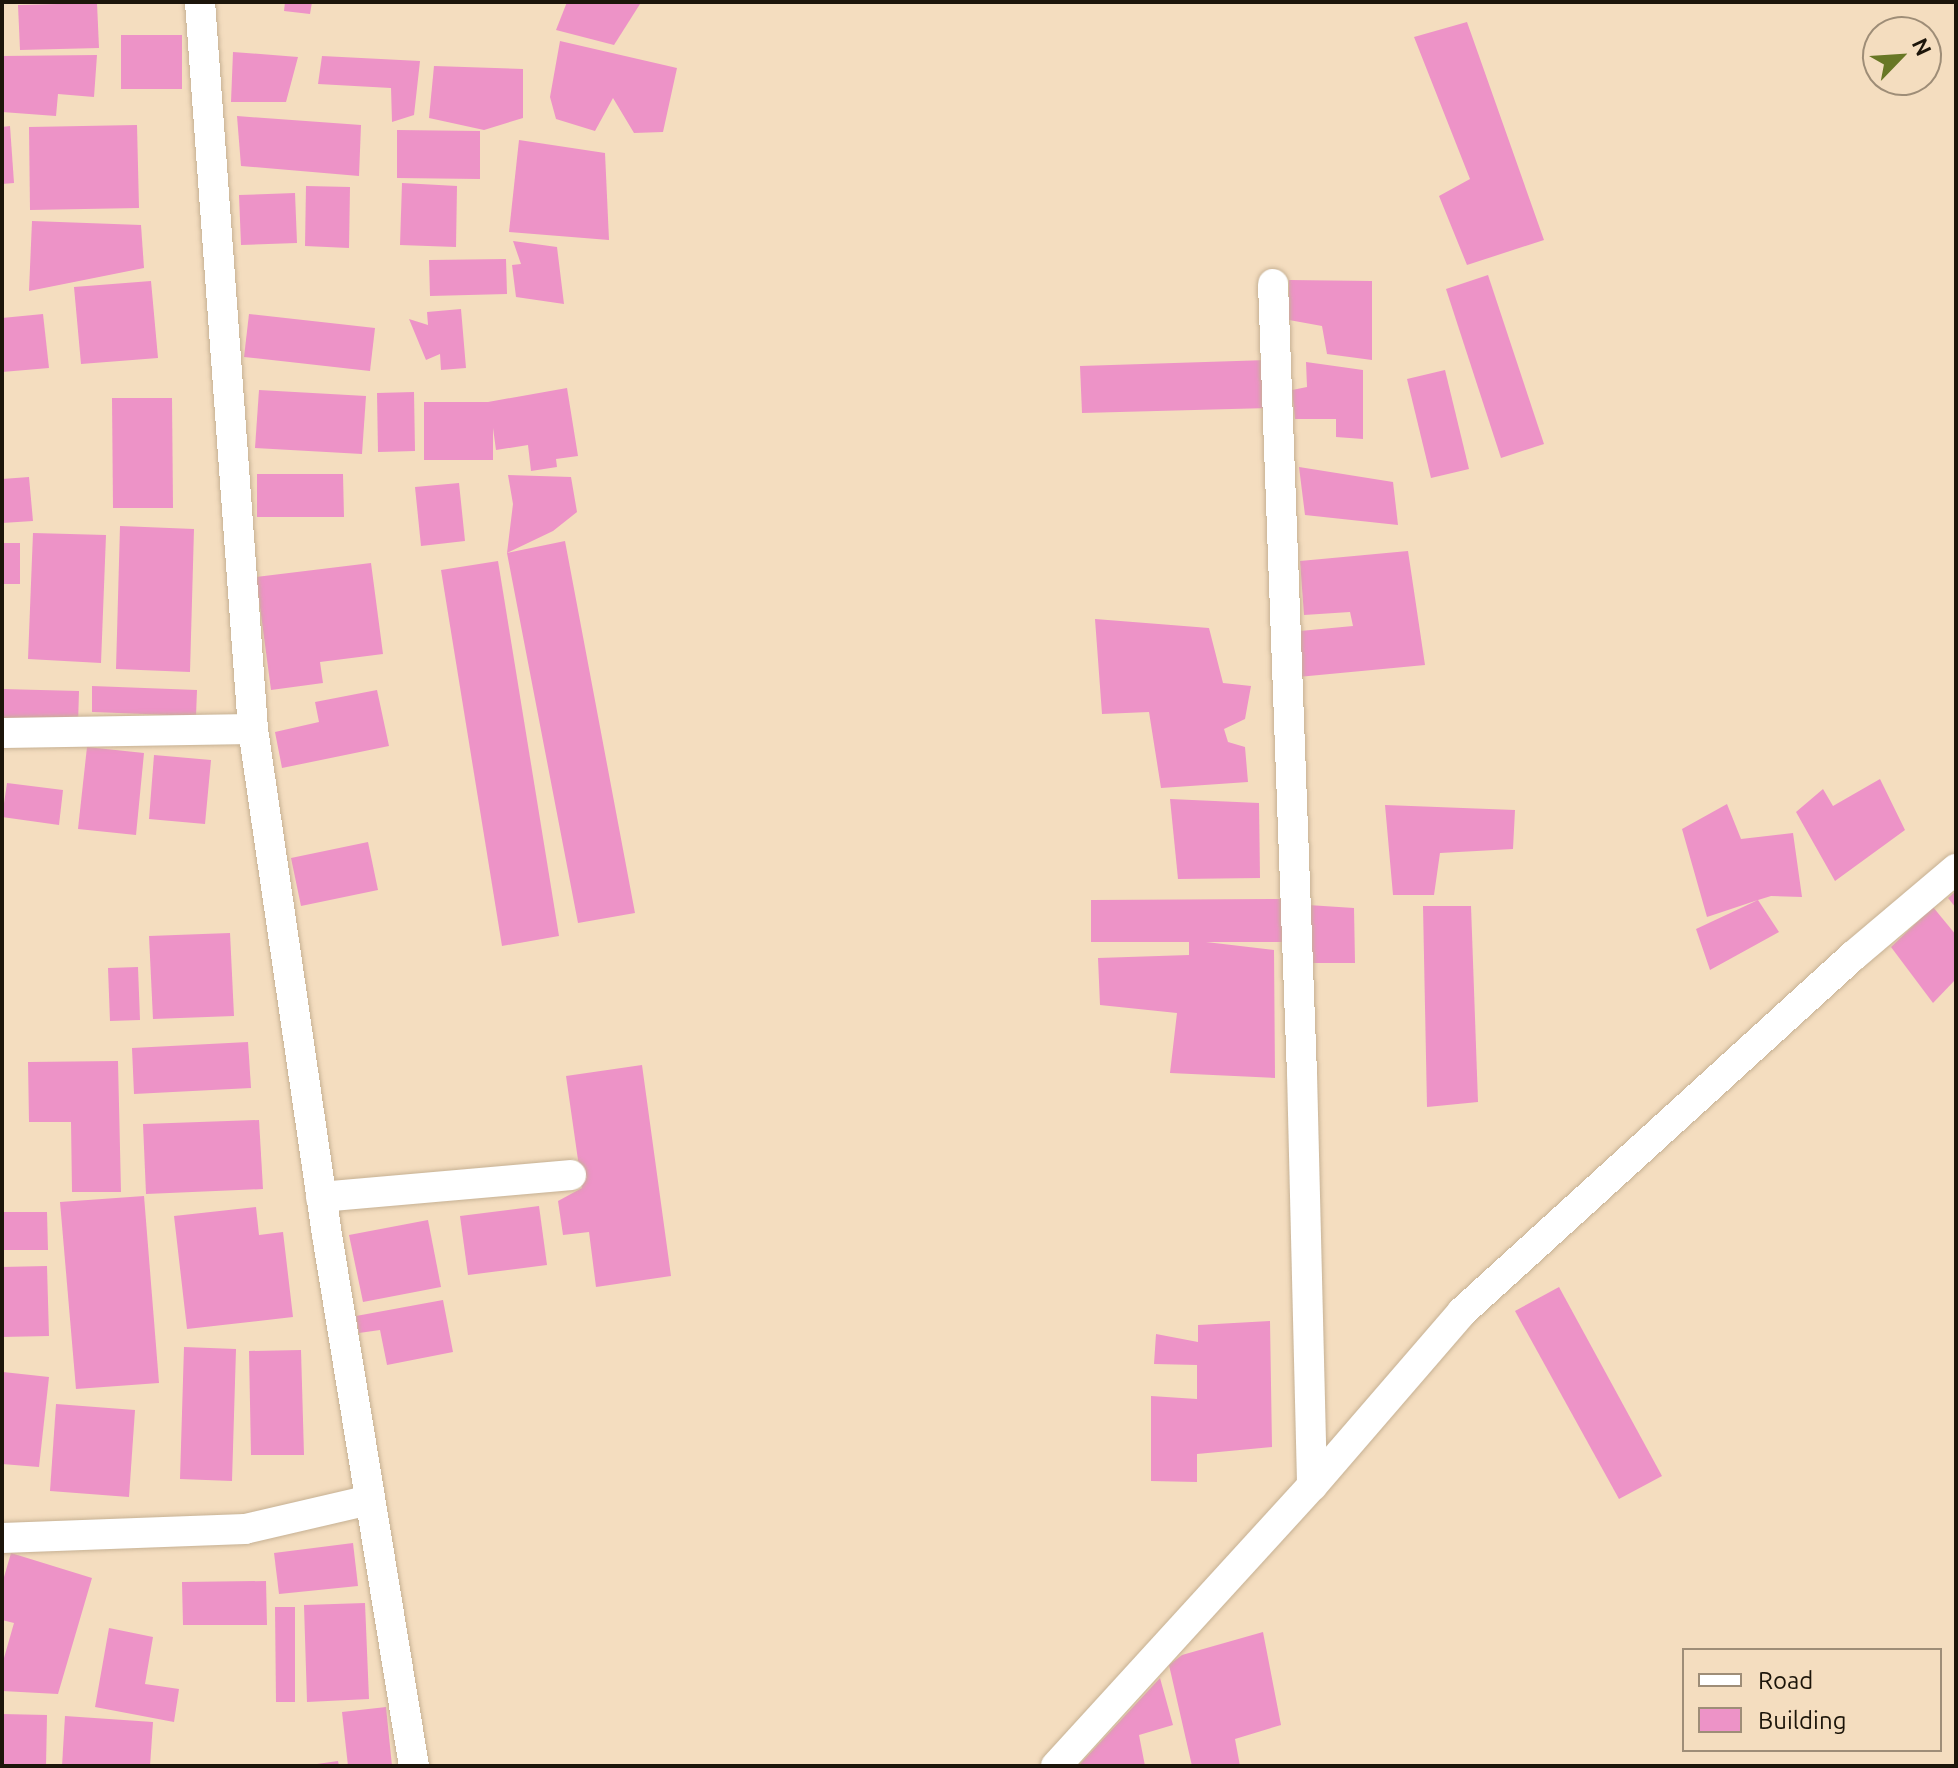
<!DOCTYPE html>
<style>
body{margin:0}
#map{position:relative;width:1958px;height:1768px;overflow:hidden;background:#f4ddbf;font-family:Ubuntu,sans-serif}
div>[style]{position:absolute}
.building>*{inset:0;background:#ed93c7}
.roads{filter:drop-shadow(0 0 2px #c6b194) drop-shadow(0 0 2px #c6b194)}
.minor>*{height:30px;margin:-15px;padding:0 15px;transform-origin:15px;border-radius:15px;background:#fff}
span{translate:-50% -50%;white-space:nowrap;text-align:center;line-height:1.15;-webkit-text-stroke:8px #f4ddbf;paint-order:stroke}
.frame{position:absolute;inset:0;border:4px solid #1c150a;pointer-events:none}
.legend{position:absolute;left:1682px;top:1648px;width:260px;height:104px;box-sizing:border-box;background:#f4ddbf;border:2px solid #9e8d77;margin:0;padding:10px 14px;list-style:none;font-size:24px;color:#1c150a}
.legend li{display:flex;align-items:center;gap:16px;height:40px}
.legend b{width:40px;border:2px solid #9e8d77}
.north{position:absolute;left:1862px;top:16px;width:80px;height:80px;box-sizing:border-box;background:#f4ddbf;border:2px solid #9e8d77;border-radius:50%;rotate:65deg;font-size:22px;font-weight:700;line-height:32px;text-align:center;color:#1c150a}
.north::after{content:'';display:block;margin:auto;width:28px;height:36px;background:#687725;clip-path:polygon(50% 0,100% 100%,50% 72%,0 100%)}
</style>
<div id="map">
<div class="building">
<div style="clip-path:polygon(285px 2px,312px 2px,310px 14px,284px 11px)"></div>
<div style="clip-path:polygon(567px 2px,635px 2px,640px 4px,614px 45px,556px 30px)"></div>
<div style="clip-path:polygon(97px 3px,99px 48px,20px 50px,18px 5px)"></div>
<div style="clip-path:polygon(1467px 22px,1544px 240px,1467px 265px,1439px 196px,1470px 179px,1414px 37px)"></div>
<div style="clip-path:polygon(121px 35px,182px 35px,182px 89px,121px 89px)"></div>
<div style="clip-path:polygon(560px 41px,677px 68px,663px 132px,634px 133px,613px 98px,595px 131px,556px 119px,550px 97px)"></div>
<div style="clip-path:polygon(233px 52px,298px 57px,286px 102px,231px 102px)"></div>
<div style="clip-path:polygon(97px 55px,94px 97px,58px 94px,56px 116px,2px 112px,2px 56px)"></div>
<div style="clip-path:polygon(322px 56px,420px 61px,414px 115px,392px 122px,391px 88px,318px 84px)"></div>
<div style="clip-path:polygon(434px 66px,523px 69px,523px 118px,484px 130px,429px 118px)"></div>
<div style="clip-path:polygon(237px 116px,361px 125px,359px 176px,241px 166px)"></div>
<div style="clip-path:polygon(137px 125px,139px 208px,30px 210px,29px 127px)"></div>
<div style="clip-path:polygon(10px 126px,14px 183px,2px 184px,2px 127px)"></div>
<div style="clip-path:polygon(397px 130px,480px 131px,480px 179px,397px 178px)"></div>
<div style="clip-path:polygon(519px 140px,605px 153px,609px 240px,509px 232px)"></div>
<div style="clip-path:polygon(402px 183px,457px 186px,456px 247px,400px 245px)"></div>
<div style="clip-path:polygon(306px 186px,350px 187px,349px 248px,305px 246px)"></div>
<div style="clip-path:polygon(295px 193px,297px 243px,241px 245px,239px 195px)"></div>
<div style="clip-path:polygon(32px 221px,141px 225px,144px 268px,29px 291px)"></div>
<div style="clip-path:polygon(513px 241px,557px 247px,564px 304px,516px 297px,512px 265px,521px 264px)"></div>
<div style="clip-path:polygon(506px 259px,507px 294px,430px 296px,429px 260px)"></div>
<div style="clip-path:polygon(1488px 275px,1544px 444px,1501px 458px,1446px 289px)"></div>
<div style="clip-path:polygon(1289px 280px,1372px 281px,1372px 360px,1327px 354px,1322px 326px,1289px 320px)"></div>
<div style="clip-path:polygon(151px 281px,158px 358px,81px 364px,74px 287px)"></div>
<div style="clip-path:polygon(461px 309px,466px 368px,441px 370px,440px 354px,426px 360px,409px 319px,428px 325px,427px 312px)"></div>
<div style="clip-path:polygon(43px 314px,49px 368px,2px 372px,2px 318px)"></div>
<div style="clip-path:polygon(249px 314px,375px 328px,370px 371px,244px 357px)"></div>
<div style="clip-path:polygon(1268px 360px,1269px 408px,1082px 413px,1080px 366px)"></div>
<div style="clip-path:polygon(1306px 362px,1363px 370px,1363px 439px,1336px 437px,1336px 419px,1295px 419px,1292px 390px,1307px 387px)"></div>
<div style="clip-path:polygon(1445px 370px,1469px 469px,1431px 478px,1407px 379px)"></div>
<div style="clip-path:polygon(567px 388px,578px 456px,556px 459px,557px 467px,531px 471px,528px 445px,496px 450px,493px 428px,493px 460px,424px 460px,424px 402px,488px 402px)"></div>
<div style="clip-path:polygon(259px 390px,366px 396px,362px 454px,255px 448px)"></div>
<div style="clip-path:polygon(414px 392px,415px 451px,378px 452px,377px 393px)"></div>
<div style="clip-path:polygon(112px 398px,172px 398px,173px 508px,113px 508px)"></div>
<div style="clip-path:polygon(1299px 467px,1393px 482px,1398px 525px,1305px 515px)"></div>
<div style="clip-path:polygon(257px 474px,343px 474px,344px 517px,257px 517px)"></div>
<div style="clip-path:polygon(508px 475px,571px 477px,577px 512px,553px 531px,507px 553px,565px 541px,635px 913px,578px 923px,507px 553px,513px 504px)"></div>
<div style="clip-path:polygon(29px 477px,33px 521px,2px 523px,2px 479px)"></div>
<div style="clip-path:polygon(459px 483px,465px 541px,421px 546px,415px 487px)"></div>
<div style="clip-path:polygon(120px 526px,194px 529px,190px 672px,116px 669px)"></div>
<div style="clip-path:polygon(33px 533px,106px 535px,101px 663px,28px 659px)"></div>
<div style="clip-path:polygon(2px 543px,20px 543px,20px 584px,2px 584px)"></div>
<div style="clip-path:polygon(1408px 551px,1425px 665px,1298px 677px,1300px 631px,1353px 626px,1350px 612px,1304px 615px,1300px 561px)"></div>
<div style="clip-path:polygon(498px 561px,559px 936px,502px 946px,441px 570px)"></div>
<div style="clip-path:polygon(371px 563px,383px 654px,320px 662px,323px 683px,271px 690px,256px 577px)"></div>
<div style="clip-path:polygon(1095px 619px,1209px 628px,1223px 683px,1251px 686px,1245px 719px,1224px 729px,1228px 742px,1245px 747px,1248px 782px,1161px 788px,1149px 712px,1102px 714px)"></div>
<div style="clip-path:polygon(92px 686px,197px 690px,196px 716px,92px 712px)"></div>
<div style="clip-path:polygon(2px 689px,79px 691px,78px 723px,2px 721px)"></div>
<div style="clip-path:polygon(377px 690px,389px 746px,282px 768px,275px 732px,319px 722px,315px 702px)"></div>
<div style="clip-path:polygon(87px 747px,144px 753px,136px 835px,78px 829px)"></div>
<div style="clip-path:polygon(154px 755px,211px 760px,205px 824px,149px 819px)"></div>
<div style="clip-path:polygon(1880px 779px,1905px 830px,1835px 881px,1796px 812px,1823px 789px,1833px 806px)"></div>
<div style="clip-path:polygon(7px 783px,63px 790px,59px 825px,2px 817px)"></div>
<div style="clip-path:polygon(1170px 799px,1259px 803px,1260px 878px,1178px 879px)"></div>
<div style="clip-path:polygon(1727px 804px,1741px 839px,1793px 833px,1802px 897px,1771px 896px,1758px 900px,1779px 932px,1710px 970px,1696px 929px,1758px 900px,1707px 917px,1682px 829px)"></div>
<div style="clip-path:polygon(1385px 805px,1515px 810px,1513px 849px,1440px 853px,1434px 895px,1393px 895px)"></div>
<div style="clip-path:polygon(368px 842px,378px 890px,301px 906px,291px 858px)"></div>
<div style="clip-path:polygon(1956px 891px,1956px 908px,1948px 898px)"></div>
<div style="clip-path:polygon(1288px 899px,1288px 942px,1206px 942px,1274px 950px,1275px 1078px,1170px 1073px,1177px 1013px,1100px 1005px,1098px 958px,1189px 955px,1189px 942px,1091px 942px,1091px 900px)"></div>
<div style="clip-path:polygon(1308px 905px,1354px 908px,1355px 963px,1309px 963px)"></div>
<div style="clip-path:polygon(1423px 906px,1471px 906px,1478px 1102px,1427px 1107px)"></div>
<div style="clip-path:polygon(1933px 907px,1956px 935px,1956px 979px,1933px 1003px,1891px 947px)"></div>
<div style="clip-path:polygon(230px 933px,234px 1016px,153px 1019px,149px 936px)"></div>
<div style="clip-path:polygon(138px 967px,140px 1020px,110px 1021px,108px 968px)"></div>
<div style="clip-path:polygon(248px 1042px,251px 1088px,134px 1094px,132px 1048px)"></div>
<div style="clip-path:polygon(118px 1061px,121px 1192px,72px 1192px,71px 1122px,29px 1122px,28px 1062px)"></div>
<div style="clip-path:polygon(642px 1065px,671px 1276px,596px 1287px,589px 1232px,563px 1235px,558px 1201px,582px 1188px,566px 1076px)"></div>
<div style="clip-path:polygon(259px 1120px,263px 1189px,146px 1194px,143px 1124px)"></div>
<div style="clip-path:polygon(144px 1196px,159px 1383px,76px 1389px,60px 1202px)"></div>
<div style="clip-path:polygon(539px 1206px,547px 1265px,468px 1275px,460px 1216px)"></div>
<div style="clip-path:polygon(256px 1207px,259px 1235px,283px 1232px,293px 1317px,187px 1329px,174px 1216px)"></div>
<div style="clip-path:polygon(2px 1212px,47px 1212px,48px 1250px,2px 1250px)"></div>
<div style="clip-path:polygon(428px 1220px,441px 1287px,363px 1302px,349px 1235px)"></div>
<div style="clip-path:polygon(47px 1266px,49px 1336px,2px 1337px,2px 1267px)"></div>
<div style="clip-path:polygon(1559px 1287px,1662px 1476px,1619px 1499px,1515px 1311px)"></div>
<div style="clip-path:polygon(443px 1300px,453px 1352px,387px 1365px,380px 1330px,359px 1333px,356px 1316px)"></div>
<div style="clip-path:polygon(1270px 1321px,1272px 1447px,1197px 1454px,1197px 1482px,1151px 1481px,1151px 1396px,1197px 1399px,1197px 1365px,1154px 1364px,1156px 1334px,1198px 1342px,1198px 1325px)"></div>
<div style="clip-path:polygon(184px 1347px,236px 1349px,232px 1481px,180px 1479px)"></div>
<div style="clip-path:polygon(301px 1350px,304px 1455px,251px 1455px,249px 1351px)"></div>
<div style="clip-path:polygon(3px 1372px,49px 1377px,39px 1467px,2px 1464px)"></div>
<div style="clip-path:polygon(56px 1404px,135px 1410px,129px 1497px,50px 1491px)"></div>
<div style="clip-path:polygon(353px 1543px,358px 1586px,279px 1594px,274px 1553px)"></div>
<div style="clip-path:polygon(11px 1553px,92px 1578px,58px 1694px,2px 1691px,2px 1665px,14px 1623px,2px 1620px,2px 1584px)"></div>
<div style="clip-path:polygon(266px 1581px,267px 1625px,183px 1625px,182px 1582px)"></div>
<div style="clip-path:polygon(365px 1603px,369px 1699px,307px 1702px,304px 1605px)"></div>
<div style="clip-path:polygon(275px 1607px,295px 1607px,295px 1702px,276px 1702px)"></div>
<div style="clip-path:polygon(109px 1628px,153px 1637px,145px 1684px,179px 1689px,174px 1722px,95px 1707px)"></div>
<div style="clip-path:polygon(1263px 1632px,1281px 1725px,1235px 1739px,1240px 1766px,1192px 1766px,1169px 1665px,1182px 1655px)"></div>
<div style="clip-path:polygon(1160px 1678px,1173px 1725px,1139px 1735px,1145px 1766px,1080px 1764px)"></div>
<div style="clip-path:polygon(386px 1707px,392px 1766px,348px 1766px,342px 1712px)"></div>
<div style="clip-path:polygon(2px 1714px,47px 1715px,46px 1766px,2px 1766px)"></div>
<div style="clip-path:polygon(65px 1716px,153px 1722px,150px 1766px,62px 1766px)"></div>
<div style="clip-path:polygon(338px 1761px,339px 1766px,317px 1766px,317px 1764px)"></div>
</div>
<div class="roads">
<div class="minor">
<div style="left:200px;top:2px;width:729px;rotate:85.83deg"></div>
<div style="left:253px;top:729px;width:511px;rotate:81.68deg"></div>
<div style="left:327px;top:1235px;width:538px;rotate:80.7deg"></div>
<div style="left:1273px;top:284px;width:790px;rotate:87.9deg"></div>
<div style="left:1302px;top:1073px;width:413px;rotate:88.6deg"></div>
<div style="left:2px;top:733px;width:251px;rotate:-0.9deg"></div>
<div style="left:321px;top:1197px;width:251px;rotate:-5deg"></div>
<div style="left:2px;top:1538px;width:243px;rotate:-2.1deg"></div>
<div style="left:245px;top:1529px;width:128px;rotate:-13.1deg"></div>
<div style="left:1056px;top:1766px;width:379px;rotate:-47.6deg"></div>
<div style="left:1312px;top:1486px;width:230px;rotate:-49.2deg"></div>
<div style="left:1462px;top:1312px;width:529px;rotate:-42.32deg"></div>
<div style="left:1853px;top:956px;width:135px;rotate:-40.2deg"></div>
</div>
</div>
<div class="frame"></div>
<ul class="legend">
<li><b style="height:10px;background:#fff"></b>Road</li>
<li><b style="height:22px;background:#ed93c7"></b>Building</li>
</ul>
<div class="north">N</div>
</div>
